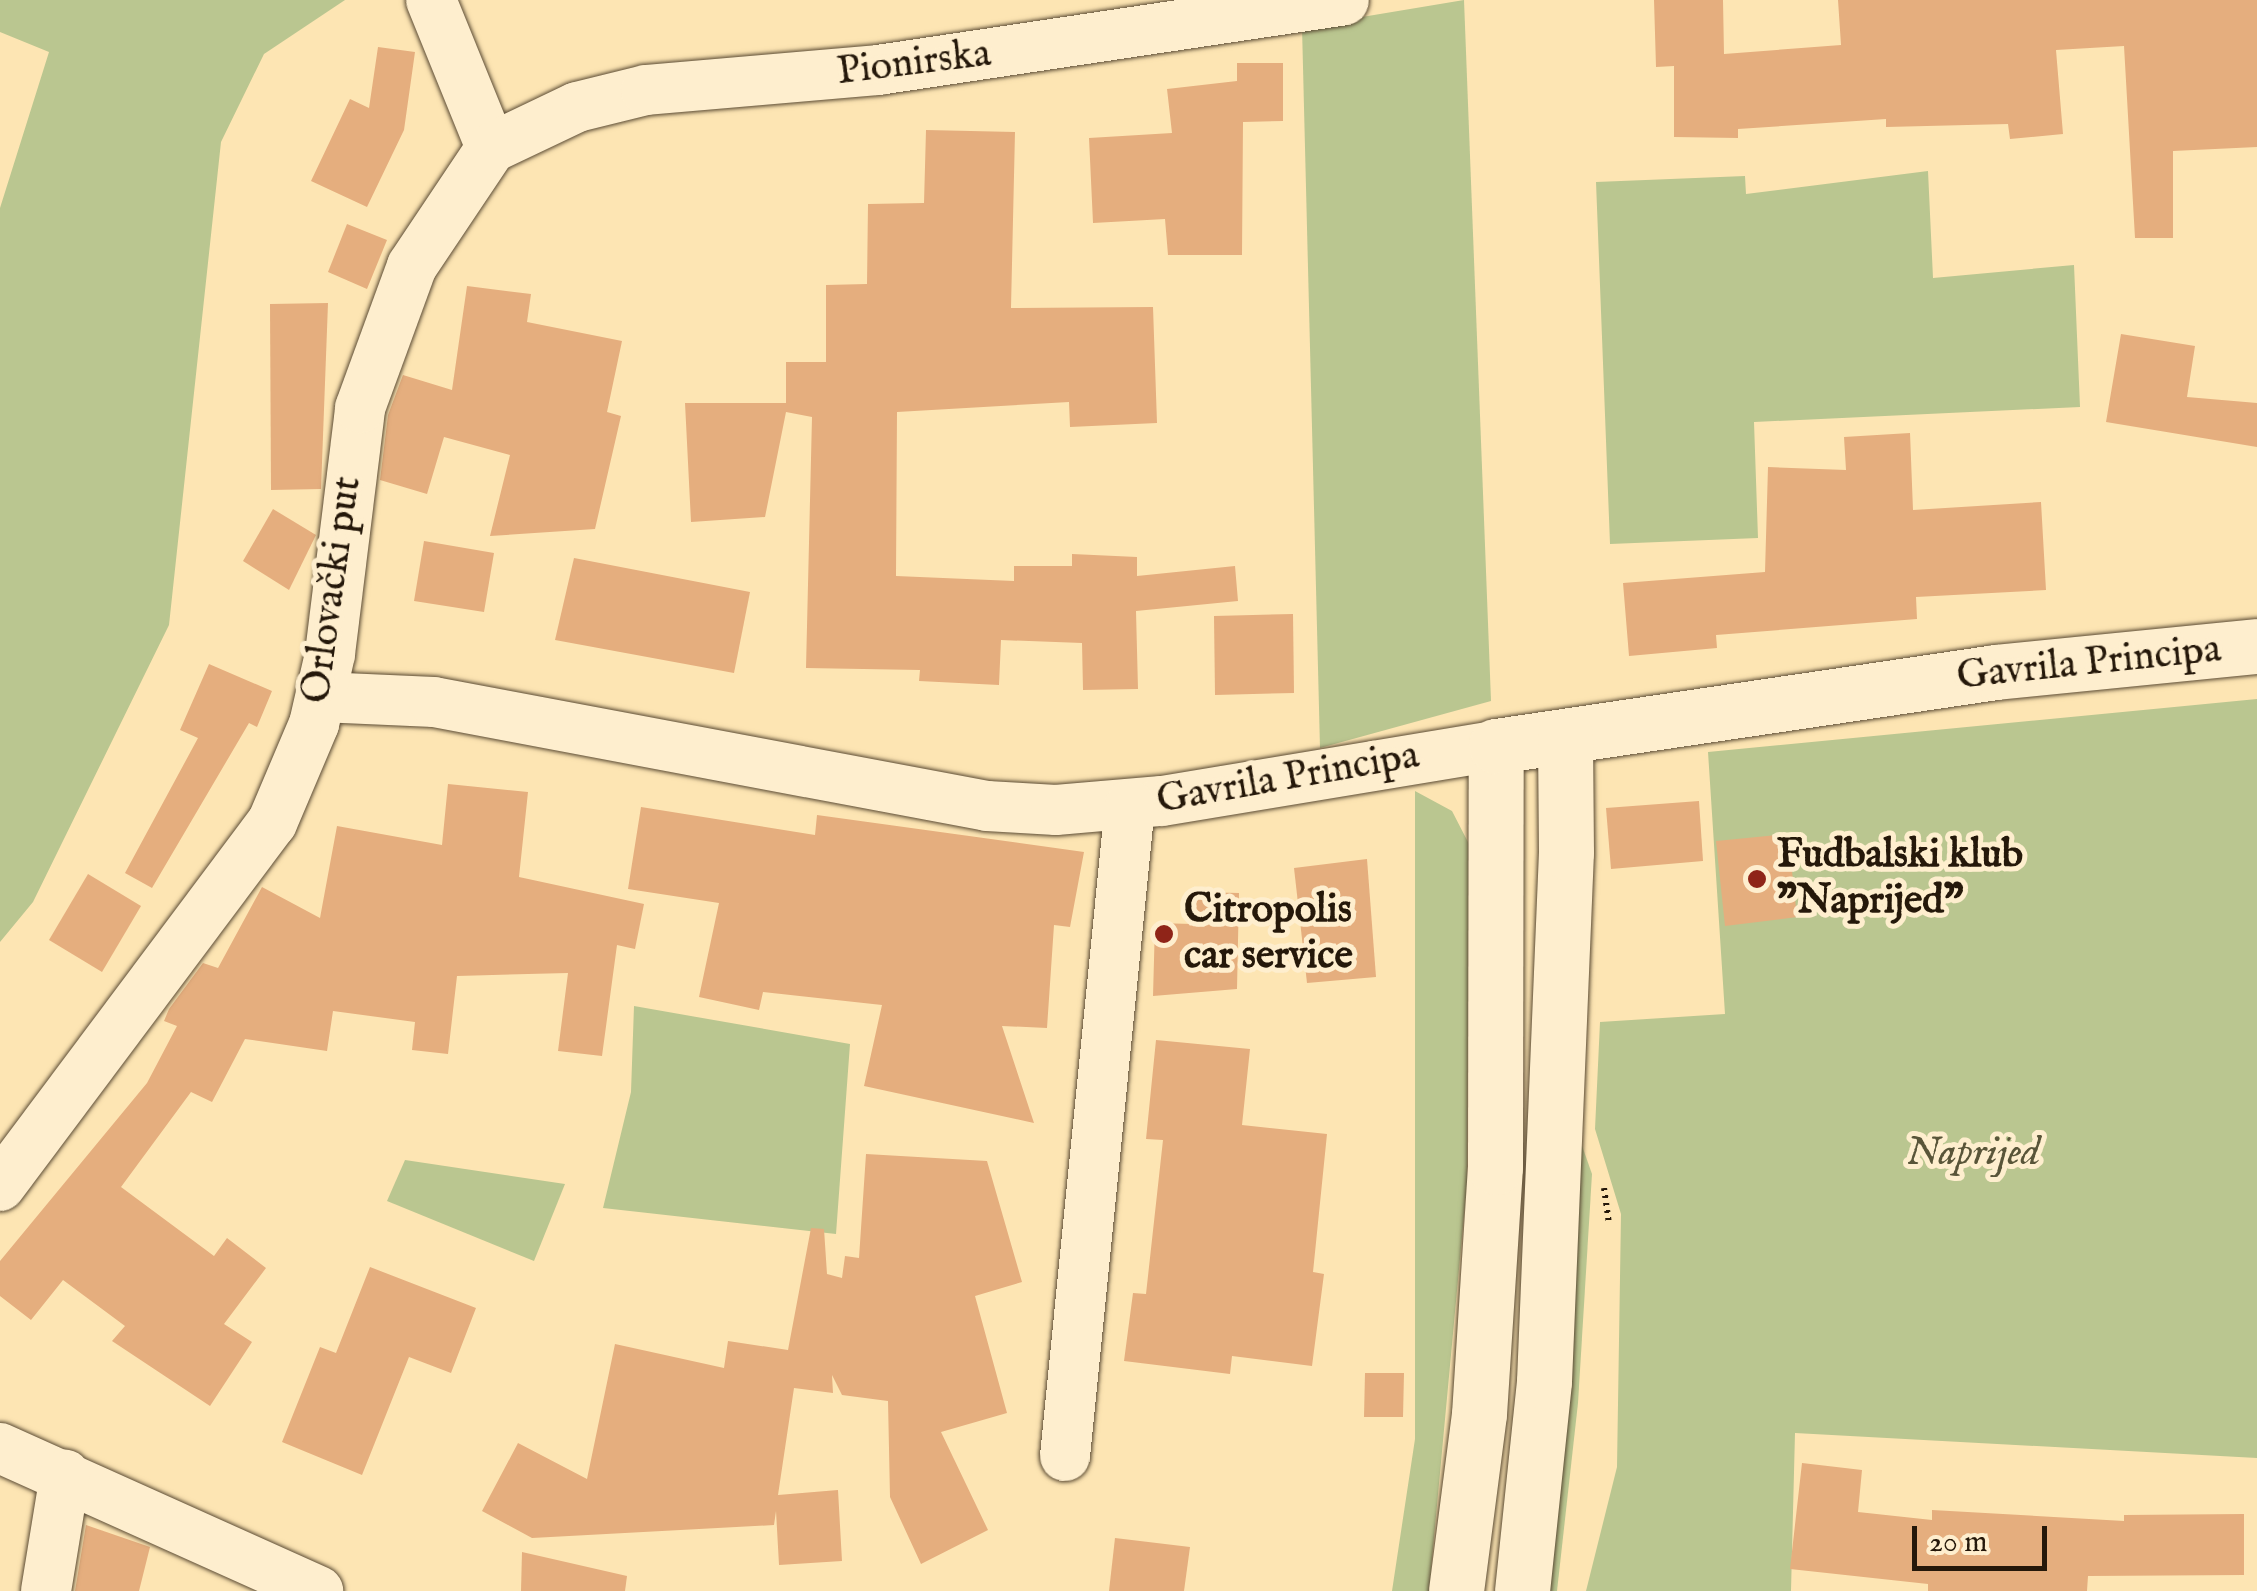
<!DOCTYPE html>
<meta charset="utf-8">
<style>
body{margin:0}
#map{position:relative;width:2257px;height:1591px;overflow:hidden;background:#fde5b3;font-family:"IM FELL English",serif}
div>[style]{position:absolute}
.green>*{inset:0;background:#bac690}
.building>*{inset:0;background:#e5ae7e}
.path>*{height:6px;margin-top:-3px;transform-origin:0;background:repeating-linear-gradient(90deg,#25180a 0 2.5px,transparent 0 7.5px)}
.roads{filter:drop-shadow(0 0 2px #5b4b34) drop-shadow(0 0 2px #5b4b34)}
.minor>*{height:50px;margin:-25px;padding:0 25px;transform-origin:25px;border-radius:25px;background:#feeece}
.secondary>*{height:55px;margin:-27.5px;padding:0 27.5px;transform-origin:27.5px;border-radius:27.5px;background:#feeece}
.dots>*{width:28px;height:28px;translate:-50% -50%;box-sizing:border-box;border:5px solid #feeece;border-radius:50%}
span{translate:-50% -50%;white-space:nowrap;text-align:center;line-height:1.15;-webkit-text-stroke:10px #feeece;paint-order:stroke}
.street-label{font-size:40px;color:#25180a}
.poi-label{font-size:40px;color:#25180a;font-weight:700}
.left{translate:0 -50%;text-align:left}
.park-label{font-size:40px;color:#595539;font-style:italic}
.scale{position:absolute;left:1912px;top:1526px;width:135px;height:45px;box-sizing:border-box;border:5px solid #25180a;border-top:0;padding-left:12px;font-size:30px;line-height:35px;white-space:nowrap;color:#25180a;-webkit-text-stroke:8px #feeece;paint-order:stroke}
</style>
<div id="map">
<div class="green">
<div style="clip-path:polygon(0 0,345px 0,264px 54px,221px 142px,169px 625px,33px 902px,0 942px,0 208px,49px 52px,0 32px)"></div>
<div style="clip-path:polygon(1464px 0,1491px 701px,1320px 748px,1302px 27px)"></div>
<div style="clip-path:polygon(1928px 171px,1933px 278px,2074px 265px,2080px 407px,1754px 422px,1758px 538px,1610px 544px,1596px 182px,1745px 176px,1746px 194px)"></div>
<div style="clip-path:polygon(2257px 699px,2257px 1458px,1795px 1433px,1791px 1591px,1586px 1591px,1617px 1467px,1621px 1214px,1595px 1129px,1600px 1022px,1725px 1014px,1708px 752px)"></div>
<div style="clip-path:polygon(1415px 791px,1452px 811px,1469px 844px,1467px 1183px,1429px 1591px,1392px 1591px,1415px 1439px)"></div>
<div style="clip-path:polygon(634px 1006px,850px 1044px,836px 1234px,603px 1208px,631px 1092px)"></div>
<div style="clip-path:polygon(1580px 1140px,1592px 1174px,1578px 1403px,1557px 1591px,1543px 1591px)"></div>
<div style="clip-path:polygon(405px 1160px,565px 1184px,534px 1261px,387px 1201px)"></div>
</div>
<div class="building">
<div style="clip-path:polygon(1654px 0,1723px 0,1724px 54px,1841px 45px,1838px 0,2257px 0,2257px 147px,2173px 151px,2173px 238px,2135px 238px,2124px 46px,2056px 50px,2063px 134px,2010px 139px,2008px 124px,1886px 127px,1886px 119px,1738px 129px,1738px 138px,1674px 137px,1674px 66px,1656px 67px)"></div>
<div style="clip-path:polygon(378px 47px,415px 52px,404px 130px,367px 207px,311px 181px,350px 99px,369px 108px)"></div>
<div style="clip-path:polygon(1237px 63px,1283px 63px,1283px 121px,1243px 122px,1242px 255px,1168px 255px,1165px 219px,1093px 223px,1089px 138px,1172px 133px,1167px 89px,1237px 81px)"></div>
<div style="clip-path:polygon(926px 130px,1015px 132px,1011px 308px,1153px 307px,1157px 423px,1070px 427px,1069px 402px,897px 412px,896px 576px,1014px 581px,1014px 566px,1072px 566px,1072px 554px,1137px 557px,1137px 576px,1235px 566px,1238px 601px,1136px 611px,1138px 689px,1083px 690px,1082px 643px,1001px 640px,999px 685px,919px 681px,920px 670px,806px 668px,812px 417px,786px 412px,765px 517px,691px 522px,685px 403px,786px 403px,786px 362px,826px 362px,826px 285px,867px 284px,868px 204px,924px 203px)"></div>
<div style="clip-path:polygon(347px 224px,387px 240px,367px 289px,328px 272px)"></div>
<div style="clip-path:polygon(467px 286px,531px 294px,527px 322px,622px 341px,607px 412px,621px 416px,595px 529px,490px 536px,510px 455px,444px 437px,427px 494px,380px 480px,388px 415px,403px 375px,452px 390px)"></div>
<div style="clip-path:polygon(328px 303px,321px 489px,271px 490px,270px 304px)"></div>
<div style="clip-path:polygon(2121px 334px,2195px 346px,2187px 397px,2257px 403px,2257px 447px,2106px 422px)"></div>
<div style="clip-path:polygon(1910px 433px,1913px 510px,2041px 502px,2046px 590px,1916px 597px,1917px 619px,1716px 635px,1717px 648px,1629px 656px,1623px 583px,1765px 572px,1768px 467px,1846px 470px,1844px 437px)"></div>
<div style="clip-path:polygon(273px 509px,316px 535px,289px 590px,243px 561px)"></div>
<div style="clip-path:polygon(424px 541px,494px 553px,484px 612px,414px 601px)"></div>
<div style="clip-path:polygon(574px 558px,750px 592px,734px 673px,555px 640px)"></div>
<div style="clip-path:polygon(1293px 614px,1294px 693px,1215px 695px,1214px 616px)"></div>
<div style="clip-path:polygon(209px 664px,272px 691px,257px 727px,249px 723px,152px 888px,125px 873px,198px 738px,180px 730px)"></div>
<div style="clip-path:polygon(448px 784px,528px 792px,519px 877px,644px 904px,635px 949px,617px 945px,602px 1056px,558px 1051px,568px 973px,457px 976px,448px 1054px,412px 1050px,415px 1022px,333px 1011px,327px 1051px,245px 1039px,212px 1102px,191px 1092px,121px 1187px,214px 1256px,227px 1238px,266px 1268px,224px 1324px,252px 1342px,210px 1406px,112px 1341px,125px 1326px,63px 1280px,31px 1320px,0 1296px,0 1261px,147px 1083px,177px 1026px,164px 1021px,169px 1009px,203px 963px,218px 968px,262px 887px,320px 918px,337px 826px,442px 845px)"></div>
<div style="clip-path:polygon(1699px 801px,1703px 861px,1611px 869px,1606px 808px)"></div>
<div style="clip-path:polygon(641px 807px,815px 835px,817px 815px,1084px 852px,1070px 927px,1054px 925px,1047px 1028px,1002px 1026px,1034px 1123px,864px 1086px,882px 1005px,763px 992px,759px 1010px,699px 997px,719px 903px,628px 889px)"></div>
<div style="clip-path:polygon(1788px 834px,1797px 917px,1725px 926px,1716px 841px)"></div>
<div style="clip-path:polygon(1367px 859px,1376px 977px,1307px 983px,1294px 868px)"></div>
<div style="clip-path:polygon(88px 874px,141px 906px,102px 972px,49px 940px)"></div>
<div style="clip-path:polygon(1194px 892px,1239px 893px,1237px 989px,1153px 996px,1155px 923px,1193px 924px)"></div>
<div style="clip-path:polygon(1156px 1040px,1250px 1049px,1242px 1125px,1327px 1134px,1313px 1272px,1324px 1274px,1312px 1366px,1232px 1356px,1230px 1374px,1124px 1361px,1133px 1293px,1146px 1294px,1163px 1140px,1146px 1139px)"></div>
<div style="clip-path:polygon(866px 1154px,987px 1161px,1022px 1282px,975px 1296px,1007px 1413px,941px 1432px,988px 1530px,921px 1564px,890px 1497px,888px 1401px,842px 1395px,832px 1375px,833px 1393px,794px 1388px,778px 1495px,838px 1490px,842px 1561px,779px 1565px,776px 1511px,774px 1525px,532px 1538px,482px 1511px,518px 1443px,587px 1479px,615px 1344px,724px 1368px,728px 1341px,788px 1350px,811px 1228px,824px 1229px,827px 1274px,842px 1278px,845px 1256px,859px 1258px)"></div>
<div style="clip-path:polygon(370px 1267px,476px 1308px,451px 1373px,409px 1357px,362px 1475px,282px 1442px,320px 1347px,336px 1353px)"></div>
<div style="clip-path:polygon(1365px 1373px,1404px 1373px,1403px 1417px,1364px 1417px)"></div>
<div style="clip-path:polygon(1802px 1463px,1862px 1470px,1858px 1512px,1932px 1520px,1932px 1510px,2124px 1521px,2124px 1515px,2244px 1514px,2244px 1575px,2088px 1576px,2087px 1591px,1928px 1591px,1928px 1584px,1790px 1569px)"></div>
<div style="clip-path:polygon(86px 1525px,150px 1547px,139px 1591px,75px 1591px)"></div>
<div style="clip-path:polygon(1115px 1538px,1190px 1547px,1184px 1591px,1109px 1591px)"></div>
<div style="clip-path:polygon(522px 1552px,627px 1576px,625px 1591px,521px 1591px)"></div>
</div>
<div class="path">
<div style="left:1604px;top:1188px;width:35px;rotate:82deg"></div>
</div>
<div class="roads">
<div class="minor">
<div style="left:431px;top:0;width:160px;rotate:67.9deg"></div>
<div style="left:321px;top:697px;width:113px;rotate:2.5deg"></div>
<div style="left:434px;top:702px;width:563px;rotate:10.65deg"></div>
<div style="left:987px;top:806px;width:69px;rotate:3.3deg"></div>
<div style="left:1056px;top:810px;width:106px;rotate:-4.9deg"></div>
<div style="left:1162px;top:801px;width:338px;rotate:-9.4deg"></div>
<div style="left:0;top:1186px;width:454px;rotate:-53.2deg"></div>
<div style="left:272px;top:823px;width:108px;rotate:-67deg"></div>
<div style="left:314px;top:724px;width:72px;rotate:-77.1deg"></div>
<div style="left:330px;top:654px;width:248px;rotate:-83deg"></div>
<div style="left:360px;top:408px;width:151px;rotate:-69.9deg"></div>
<div style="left:412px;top:266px;width:142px;rotate:-56.2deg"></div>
<div style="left:491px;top:148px;width:95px;rotate:-25.5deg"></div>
<div style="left:577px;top:107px;width:71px;rotate:-13.8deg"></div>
<div style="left:646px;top:90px;width:233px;rotate:-4.9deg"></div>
<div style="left:878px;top:70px;width:471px;rotate:-8.5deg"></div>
<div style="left:0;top:1448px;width:349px;rotate:24.2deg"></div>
<div style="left:1065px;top:1456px;width:654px;rotate:-84.3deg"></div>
<div style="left:46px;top:1591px;width:118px;rotate:-80.7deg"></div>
</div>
<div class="secondary">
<div style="left:1456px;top:1591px;width:178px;rotate:-82.6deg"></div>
<div style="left:1479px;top:1414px;width:248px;rotate:-86.3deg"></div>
<div style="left:1495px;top:1167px;width:421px;rotate:-89.9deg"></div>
<div style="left:1496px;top:746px;width:505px;rotate:-8.42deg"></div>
<div style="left:1996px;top:672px;width:262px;rotate:-5.7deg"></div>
<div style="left:1522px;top:1591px;width:211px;rotate:-84deg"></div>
<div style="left:1544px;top:1381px;width:529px;rotate:-87.62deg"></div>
<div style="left:1566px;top:852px;width:116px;rotate:-90.5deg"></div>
</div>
</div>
<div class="dots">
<div style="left:1757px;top:879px;background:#8f2418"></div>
<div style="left:1164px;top:934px;background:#8f2418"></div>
</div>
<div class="street-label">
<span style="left:914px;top:64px;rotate:-7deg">Pionirska</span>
<span style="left:333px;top:590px;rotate:-82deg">Orlovački put</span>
<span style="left:2089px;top:664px;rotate:-6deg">Gavrila Principa</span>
<span style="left:1288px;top:779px;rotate:-10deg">Gavrila Principa</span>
</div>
<div class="poi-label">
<span class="left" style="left:1777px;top:879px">Fudbalski klub<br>"Naprijed"</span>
<span class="left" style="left:1184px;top:934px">Citropolis<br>car service</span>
</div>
<div class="park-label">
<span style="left:1973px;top:1154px">Naprijed</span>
</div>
<div class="scale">20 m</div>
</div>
